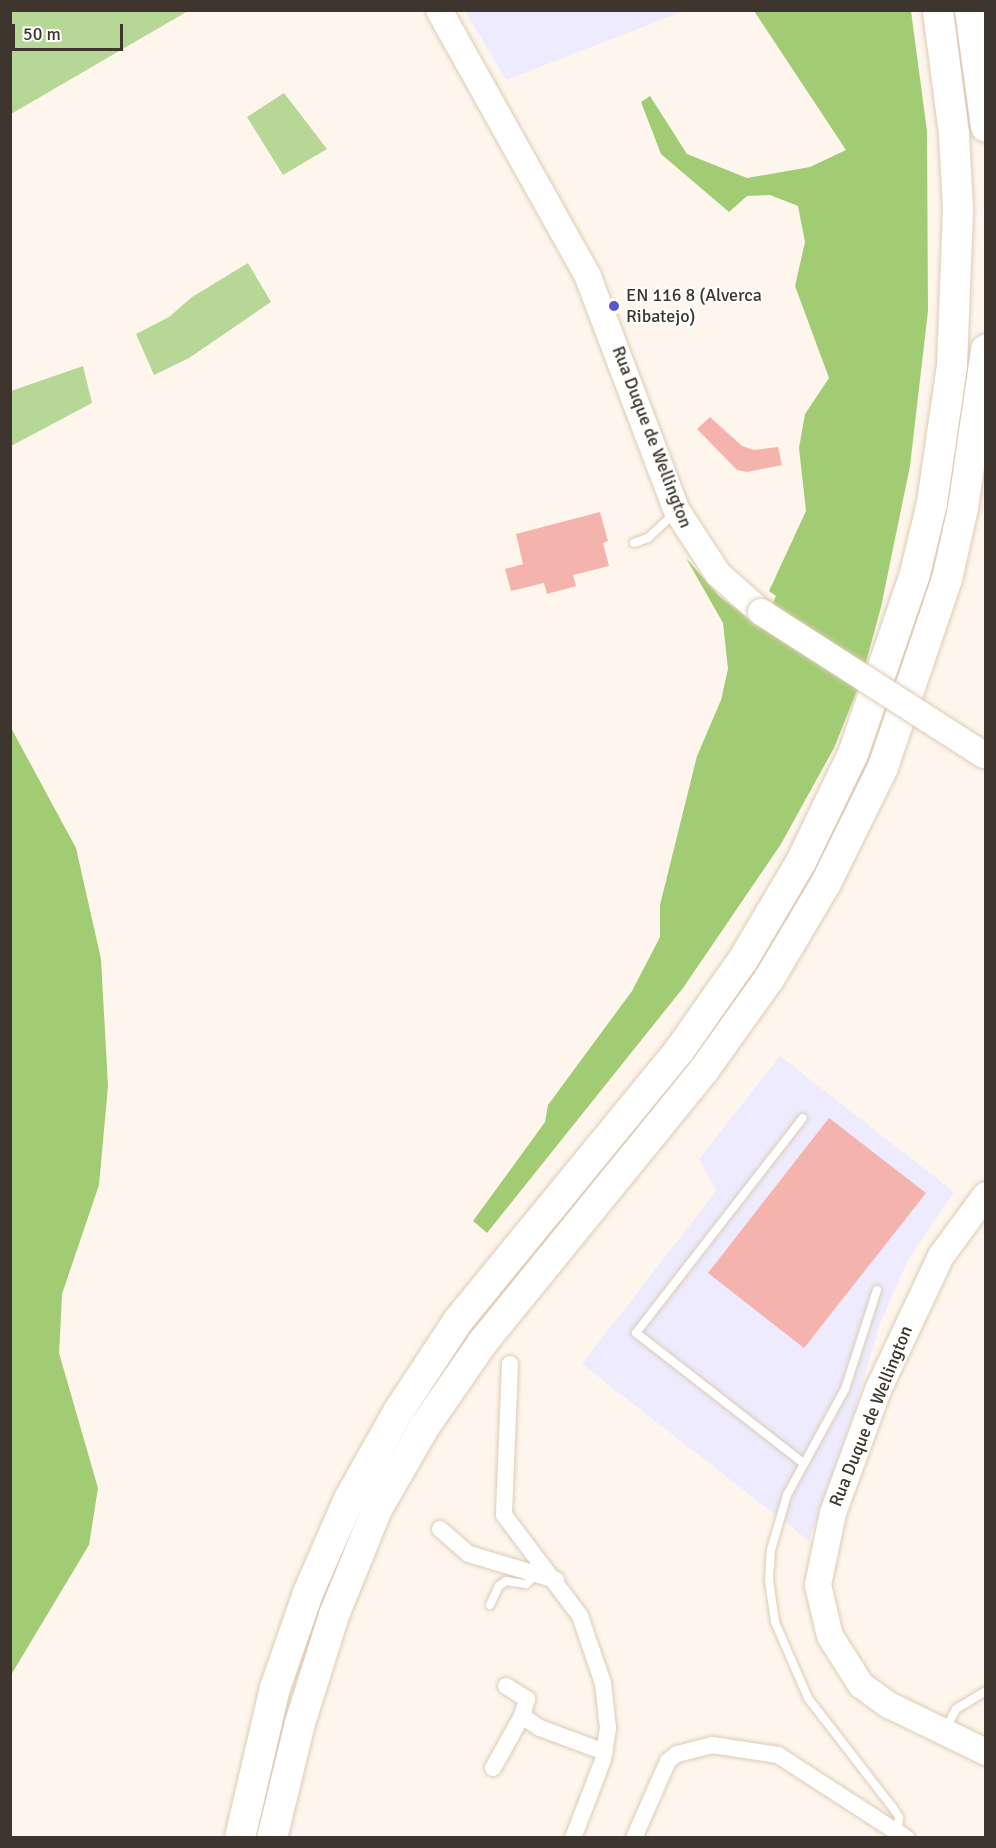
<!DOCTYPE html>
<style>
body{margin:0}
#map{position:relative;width:996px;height:1848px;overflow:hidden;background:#fef6ed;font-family:Signika,sans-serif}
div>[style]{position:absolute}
.industrial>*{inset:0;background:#edebfd}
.green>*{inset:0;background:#b6d796}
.forest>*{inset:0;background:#a1cc73}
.building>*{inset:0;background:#f4b3ad}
.roads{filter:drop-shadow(0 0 2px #decbb5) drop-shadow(0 0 2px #decbb5)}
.service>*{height:8px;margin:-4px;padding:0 4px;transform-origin:4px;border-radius:4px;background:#fff}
.minor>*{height:16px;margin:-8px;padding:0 8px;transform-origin:8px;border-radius:8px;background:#fff}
.primary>*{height:26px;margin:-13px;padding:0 13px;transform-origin:13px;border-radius:13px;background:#fff}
.motorway>*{height:30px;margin:-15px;padding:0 15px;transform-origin:15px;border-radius:15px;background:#fff}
.bridges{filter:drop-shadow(0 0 2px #decbb5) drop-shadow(0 0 2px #decbb5)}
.primary-bridge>*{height:26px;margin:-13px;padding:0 13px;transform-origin:13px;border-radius:13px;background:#fff}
.dots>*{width:16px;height:16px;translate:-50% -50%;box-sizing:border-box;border:3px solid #fff;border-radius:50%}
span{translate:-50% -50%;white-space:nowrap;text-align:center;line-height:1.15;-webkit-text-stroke:4.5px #fff;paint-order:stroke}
.poi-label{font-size:18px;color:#3e362e}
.left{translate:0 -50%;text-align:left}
.street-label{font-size:18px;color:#3e362e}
.frame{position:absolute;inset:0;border:12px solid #3e362e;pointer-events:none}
.scale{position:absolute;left:12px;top:24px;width:111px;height:27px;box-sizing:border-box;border:3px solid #3e362e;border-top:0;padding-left:8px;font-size:18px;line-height:21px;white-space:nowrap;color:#3e362e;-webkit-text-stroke:4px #fff;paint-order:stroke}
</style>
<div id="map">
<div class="industrial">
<div style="clip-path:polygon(465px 11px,684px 11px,506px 80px)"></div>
<div style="clip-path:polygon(780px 1056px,954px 1192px,908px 1260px,880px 1323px,855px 1409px,809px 1541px,582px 1364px,716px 1191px,699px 1159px)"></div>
</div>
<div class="green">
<div style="clip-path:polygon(11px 10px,188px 10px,188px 11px,11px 114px)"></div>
<div style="clip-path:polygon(284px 93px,327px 149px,283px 175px,247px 117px)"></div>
<div style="clip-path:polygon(248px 263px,271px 302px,189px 358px,154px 375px,136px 334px,169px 317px,192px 297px)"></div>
<div style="clip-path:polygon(83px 366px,92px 403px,11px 446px,11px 391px)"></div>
</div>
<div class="forest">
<div style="clip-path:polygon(754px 11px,911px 11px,927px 131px,928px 311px,910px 466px,881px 607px,861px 681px,834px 748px,781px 844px,683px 988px,487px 1233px,473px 1221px,545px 1122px,548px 1105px,632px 991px,660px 937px,660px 905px,697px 756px,721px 700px,728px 669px,723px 623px,686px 558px,719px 596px,761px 628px,776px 596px,769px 591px,806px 511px,799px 448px,805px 414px,829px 378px,795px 286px,805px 242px,798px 206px,770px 195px,747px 196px,729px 212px,661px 154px,641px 102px,650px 96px,687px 154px,747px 178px,810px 167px,846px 150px)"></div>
<div style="clip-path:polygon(10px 726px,76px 848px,101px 959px,108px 1086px,99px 1185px,62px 1294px,60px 1336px,59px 1353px,98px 1488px,89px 1545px,11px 1675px)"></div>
</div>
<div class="building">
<div style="clip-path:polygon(710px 417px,742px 446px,754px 450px,778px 447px,782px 465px,747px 472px,737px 470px,697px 429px)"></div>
<div style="clip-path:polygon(600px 512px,608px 541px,603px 543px,609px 566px,573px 575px,576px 586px,547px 594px,544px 583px,511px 591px,505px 569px,523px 564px,516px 534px)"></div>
<div style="clip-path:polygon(829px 1118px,926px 1193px,804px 1348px,708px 1273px)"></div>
</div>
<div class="roads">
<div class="service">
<div style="left:634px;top:543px;width:15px;rotate:-20deg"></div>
<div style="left:648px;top:538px;width:35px;rotate:-43deg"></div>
<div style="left:877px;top:1290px;width:104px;rotate:107.9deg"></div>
<div style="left:845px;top:1389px;width:121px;rotate:118.7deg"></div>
<div style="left:787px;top:1495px;width:57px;rotate:106.2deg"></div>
<div style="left:771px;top:1550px;width:30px;rotate:94deg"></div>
<div style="left:769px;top:1580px;width:42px;rotate:81.9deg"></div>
<div style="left:775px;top:1622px;width:83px;rotate:66.5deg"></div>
<div style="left:808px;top:1698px;width:139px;rotate:52.3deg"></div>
<div style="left:893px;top:1808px;width:11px;rotate:56deg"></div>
<div style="left:899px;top:1817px;width:15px;rotate:94deg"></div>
<div style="left:802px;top:1462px;width:210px;rotate:-142.1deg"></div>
<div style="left:636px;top:1333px;width:272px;rotate:-52.2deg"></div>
<div style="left:490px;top:1605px;width:21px;rotate:-65deg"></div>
<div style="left:499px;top:1586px;width:9px;rotate:-36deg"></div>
<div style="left:506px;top:1581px;width:20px;rotate:9deg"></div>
<div style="left:526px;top:1584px;width:13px;rotate:-42deg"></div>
<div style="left:946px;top:1728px;width:21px;rotate:-62deg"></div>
<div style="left:956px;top:1709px;width:35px;rotate:-31deg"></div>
</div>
<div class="minor">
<div style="left:510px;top:1364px;width:151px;rotate:92.3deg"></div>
<div style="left:504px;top:1515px;width:126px;rotate:53deg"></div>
<div style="left:580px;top:1616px;width:71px;rotate:71.1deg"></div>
<div style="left:603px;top:1683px;width:45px;rotate:83.7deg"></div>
<div style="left:608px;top:1728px;width:32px;rotate:99deg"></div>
<div style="left:603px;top:1760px;width:84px;rotate:111deg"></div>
<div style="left:440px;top:1529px;width:38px;rotate:41deg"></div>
<div style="left:469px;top:1554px;width:91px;rotate:16.6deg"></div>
<div style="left:506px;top:1686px;width:25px;rotate:32deg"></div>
<div style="left:527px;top:1699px;width:18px;rotate:106deg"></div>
<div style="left:522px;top:1716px;width:22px;rotate:34deg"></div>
<div style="left:540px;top:1728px;width:69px;rotate:20.3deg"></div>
<div style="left:493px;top:1768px;width:60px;rotate:-60.9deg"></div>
<div style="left:634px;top:1838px;width:84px;rotate:-66.2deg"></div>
<div style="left:668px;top:1761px;width:11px;rotate:-38deg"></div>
<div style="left:677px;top:1754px;width:36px;rotate:-14deg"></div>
<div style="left:712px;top:1745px;width:67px;rotate:8.6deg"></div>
<div style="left:778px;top:1755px;width:153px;rotate:33deg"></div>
</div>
<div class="primary">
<div style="left:439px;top:10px;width:306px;rotate:60.8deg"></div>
<div style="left:588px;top:277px;width:250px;rotate:69.2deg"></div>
<div style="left:677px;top:511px;width:75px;rotate:56.9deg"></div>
<div style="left:718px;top:574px;width:57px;rotate:41.5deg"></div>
<div style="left:986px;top:1195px;width:76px;rotate:126.4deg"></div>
<div style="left:941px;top:1256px;width:148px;rotate:115.2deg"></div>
<div style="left:878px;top:1390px;width:131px;rotate:110.1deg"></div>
<div style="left:833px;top:1513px;width:74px;rotate:101.8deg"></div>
<div style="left:818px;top:1585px;width:52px;rotate:76.8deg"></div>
<div style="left:830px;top:1636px;width:58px;rotate:57.7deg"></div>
<div style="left:861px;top:1685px;width:34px;rotate:36deg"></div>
<div style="left:889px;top:1705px;width:108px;rotate:25.9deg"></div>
</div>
<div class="motorway">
<div style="left:970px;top:10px;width:118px;rotate:82.2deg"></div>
<div style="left:240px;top:1838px;width:154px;rotate:-76.9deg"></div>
<div style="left:275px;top:1688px;width:101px;rotate:-70.8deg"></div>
<div style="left:308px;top:1593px;width:103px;rotate:-66.4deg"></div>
<div style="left:349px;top:1499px;width:100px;rotate:-60.6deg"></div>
<div style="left:398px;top:1412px;width:109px;rotate:-56.6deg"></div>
<div style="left:458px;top:1321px;width:349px;rotate:-50.7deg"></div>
<div style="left:679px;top:1051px;width:111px;rotate:-54.9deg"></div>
<div style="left:743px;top:960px;width:114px;rotate:-59.4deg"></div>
<div style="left:801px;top:862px;width:120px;rotate:-64.3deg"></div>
<div style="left:853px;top:754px;width:190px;rotate:-71deg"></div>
<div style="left:915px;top:574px;width:73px;rotate:-76.5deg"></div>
<div style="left:932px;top:503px;width:138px;rotate:-81.7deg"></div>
<div style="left:952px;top:366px;width:156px;rotate:-87.8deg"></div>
<div style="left:958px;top:210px;width:76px;rotate:-93deg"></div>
<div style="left:954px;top:134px;width:125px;rotate:-97.4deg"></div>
<div style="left:272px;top:1838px;width:118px;rotate:-76.3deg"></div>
<div style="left:300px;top:1723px;width:113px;rotate:-72.5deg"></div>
<div style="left:334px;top:1615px;width:114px;rotate:-67.9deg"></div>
<div style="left:377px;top:1509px;width:96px;rotate:-60deg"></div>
<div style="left:425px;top:1426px;width:102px;rotate:-55.4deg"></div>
<div style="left:483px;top:1342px;width:350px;rotate:-50.9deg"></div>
<div style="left:704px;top:1070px;width:112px;rotate:-54.5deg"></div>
<div style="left:769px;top:979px;width:112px;rotate:-59.3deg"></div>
<div style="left:826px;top:883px;width:129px;rotate:-63.8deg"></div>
<div style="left:883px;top:767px;width:199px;rotate:-71.2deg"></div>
<div style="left:947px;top:579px;width:73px;rotate:-77.3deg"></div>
<div style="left:963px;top:508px;width:160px;rotate:-81.7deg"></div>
</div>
</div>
<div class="bridges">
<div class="primary-bridge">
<div style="left:761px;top:612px;width:265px;rotate:32.7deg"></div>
</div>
</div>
<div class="dots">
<div style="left:614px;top:306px;background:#5c56ce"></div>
</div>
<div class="poi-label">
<span class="left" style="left:626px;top:306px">EN 116 8 (Alverca<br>Ribatejo)</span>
</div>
<div class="street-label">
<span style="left:652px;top:437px;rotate:69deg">Rua Duque de Wellington</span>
<span style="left:871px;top:1416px;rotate:-68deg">Rua Duque de Wellington</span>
</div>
<div class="frame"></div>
<div class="scale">50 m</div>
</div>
